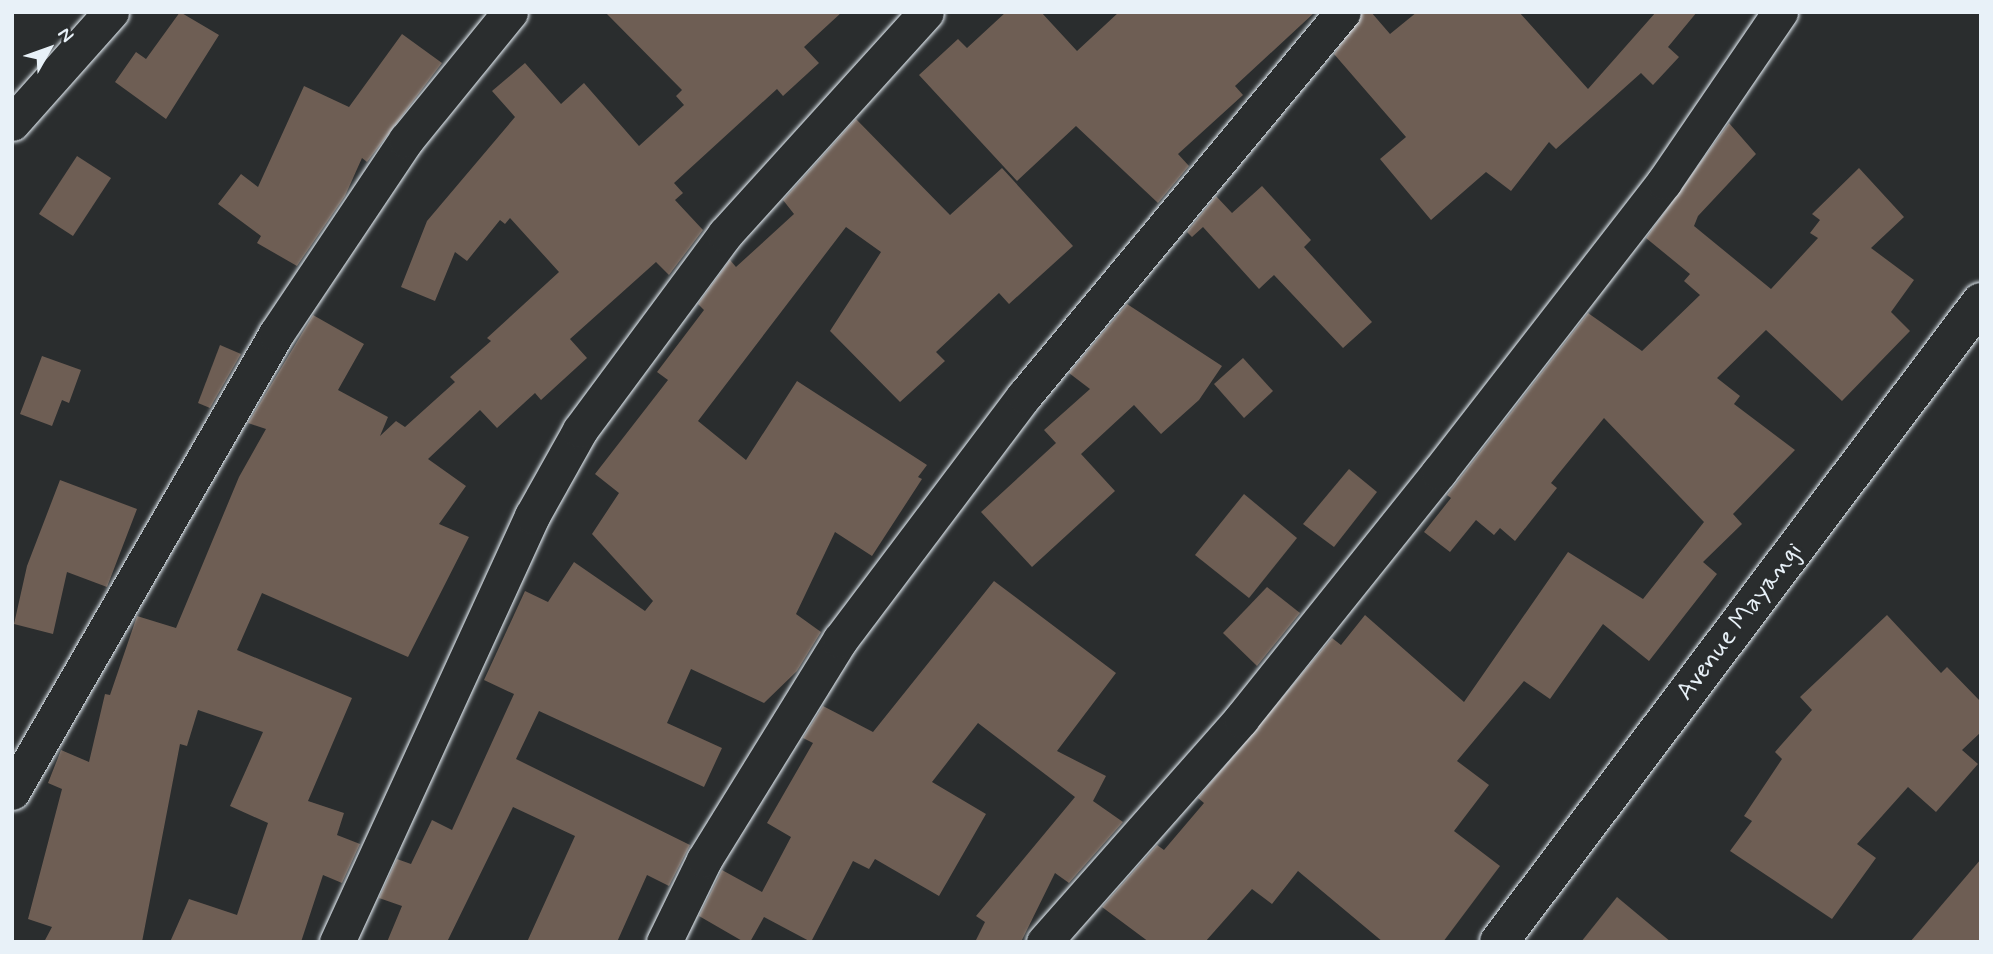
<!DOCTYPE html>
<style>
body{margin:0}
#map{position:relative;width:1993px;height:954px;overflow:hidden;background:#2a2d2e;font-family:Mynerve,sans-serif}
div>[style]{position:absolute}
.building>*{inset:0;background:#6e5e54}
.roads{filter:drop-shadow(0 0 2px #e8f1f8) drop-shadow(0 0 2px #e8f1f8)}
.minor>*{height:35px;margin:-17.5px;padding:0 17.5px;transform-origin:17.5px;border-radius:17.5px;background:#2a2d2e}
.tertiary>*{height:38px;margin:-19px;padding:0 19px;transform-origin:19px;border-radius:19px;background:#2a2d2e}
span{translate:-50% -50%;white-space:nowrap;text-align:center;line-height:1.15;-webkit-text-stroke:6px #2a2d2e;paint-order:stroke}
.street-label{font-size:26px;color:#e8f1f8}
.frame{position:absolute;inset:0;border:14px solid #e8f1f8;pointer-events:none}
.north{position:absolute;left:14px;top:14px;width:70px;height:70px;-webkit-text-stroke:5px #2a2d2e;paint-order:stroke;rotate:50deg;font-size:19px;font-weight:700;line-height:28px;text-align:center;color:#e8f1f8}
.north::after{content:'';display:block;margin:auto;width:24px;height:32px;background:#e8f1f8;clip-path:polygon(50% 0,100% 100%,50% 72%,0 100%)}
</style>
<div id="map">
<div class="building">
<div style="clip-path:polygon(180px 12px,219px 35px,166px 119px,115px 82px,136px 52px,146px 59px)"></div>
<div style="clip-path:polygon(605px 12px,842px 12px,804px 47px,819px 63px,783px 96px,777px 89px,674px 183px,683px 193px,675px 200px,703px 230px,669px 275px,656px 262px,570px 339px,587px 358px,541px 400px,535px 393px,497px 428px,480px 410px,428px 459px,466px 486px,439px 524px,469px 537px,408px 657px,262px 593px,237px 650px,352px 698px,308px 801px,344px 813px,337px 835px,360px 844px,342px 883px,323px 875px,301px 942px,170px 942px,189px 899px,237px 915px,268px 823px,230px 806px,263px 732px,198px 710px,187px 746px,180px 744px,142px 942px,44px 942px,52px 927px,28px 919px,62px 789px,48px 783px,61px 750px,89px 762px,105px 694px,110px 695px,137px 616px,176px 628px,239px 477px,266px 429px,248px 423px,313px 315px,364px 344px,338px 390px,388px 417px,380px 436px,396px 421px,405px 427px,455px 382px,450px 377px,491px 341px,487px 338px,559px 272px,510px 218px,505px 224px,500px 220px,467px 261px,455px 252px,435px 301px,401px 287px,427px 221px,515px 117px,492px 91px,525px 63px,561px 104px,584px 83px,639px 146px,684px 105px,676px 96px,682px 90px)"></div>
<div style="clip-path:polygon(1006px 12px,1041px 12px,1077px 51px,1119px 12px,1315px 12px,1235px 86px,1243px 95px,1178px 154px,1189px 166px,1158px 203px,1076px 126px,1017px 181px,919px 75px,958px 39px,967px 48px)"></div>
<div style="clip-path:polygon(1363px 12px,1371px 12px,1390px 34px,1417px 12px,1519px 12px,1588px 89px,1656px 12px,1697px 12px,1668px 47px,1679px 57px,1653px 85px,1641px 73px,1556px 149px,1549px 142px,1511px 191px,1486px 172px,1431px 220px,1380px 159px,1406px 137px,1334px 54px)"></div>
<div style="clip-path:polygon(402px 34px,442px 63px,367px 162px,362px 158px,345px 196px,297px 266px,257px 243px,261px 236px,218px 204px,241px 174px,258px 187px,304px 86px,349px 107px)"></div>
<div style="clip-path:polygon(856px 119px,950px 215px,1002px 168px,1073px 246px,1009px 304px,999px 293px,936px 352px,945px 361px,900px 402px,830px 331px,881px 252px,846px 227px,698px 421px,746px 460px,797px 381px,927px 465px,918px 477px,922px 479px,872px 556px,835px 532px,796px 614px,821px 632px,797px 671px,764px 703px,691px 669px,667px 723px,722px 748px,704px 787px,539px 711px,516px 759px,690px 845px,669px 886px,647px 875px,617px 942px,527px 942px,575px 836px,513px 807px,447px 942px,387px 942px,402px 906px,379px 898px,397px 859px,411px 864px,432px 820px,452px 830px,514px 694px,484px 680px,525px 591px,548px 602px,574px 562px,645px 611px,653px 601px,592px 534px,619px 493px,595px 474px,668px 380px,657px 372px,704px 310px,698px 304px,730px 260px,736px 267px,794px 214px,783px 200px)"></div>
<div style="clip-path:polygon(1729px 123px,1756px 154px,1698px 216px,1694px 226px,1771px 289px,1818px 238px,1810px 233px,1820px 220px,1812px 214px,1859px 168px,1904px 217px,1871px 248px,1914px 280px,1891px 312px,1910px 331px,1842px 401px,1766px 330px,1717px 378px,1740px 396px,1734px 404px,1795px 450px,1733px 514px,1742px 524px,1703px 562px,1717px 574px,1649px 661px,1603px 624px,1550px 699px,1524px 681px,1457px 761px,1489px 785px,1454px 831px,1500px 866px,1443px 942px,1383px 942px,1298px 871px,1272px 904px,1252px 889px,1205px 942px,1149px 942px,1102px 907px,1157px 845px,1164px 850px,1204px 803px,1198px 798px,1332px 638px,1341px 645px,1365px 615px,1464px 702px,1568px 552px,1643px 599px,1704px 522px,1604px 418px,1551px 483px,1557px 488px,1515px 541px,1500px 528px,1494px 535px,1476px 520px,1450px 552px,1424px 532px,1451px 498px,1447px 495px,1588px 313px,1642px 351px,1700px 295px,1684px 281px,1690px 274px,1646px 238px)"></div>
<div style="clip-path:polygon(77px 156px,111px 178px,73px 236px,39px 214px)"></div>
<div style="clip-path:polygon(1262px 186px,1311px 240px,1304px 247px,1372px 322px,1343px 348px,1274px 275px,1259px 289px,1203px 227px,1192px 237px,1187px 232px,1216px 196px,1232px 213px)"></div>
<div style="clip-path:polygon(1127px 304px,1222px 366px,1199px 400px,1161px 434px,1134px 405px,1081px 454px,1115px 491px,1032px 567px,981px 512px,1056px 443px,1044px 430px,1090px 389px,1069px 373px)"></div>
<div style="clip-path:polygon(220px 345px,241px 354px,210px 408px,198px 403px)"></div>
<div style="clip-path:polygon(42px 356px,81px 370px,69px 403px,62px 400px,52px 426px,20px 414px)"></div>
<div style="clip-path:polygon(1243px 358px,1273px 391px,1244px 418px,1214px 384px)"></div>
<div style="clip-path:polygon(1349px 469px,1377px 492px,1334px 547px,1303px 524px)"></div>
<div style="clip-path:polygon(60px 480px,137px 509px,107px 587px,67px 572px,53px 634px,14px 624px,27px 566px)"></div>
<div style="clip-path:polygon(1244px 494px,1297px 538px,1249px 598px,1195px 555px)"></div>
<div style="clip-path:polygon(994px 581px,1116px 673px,1057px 751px,1106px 776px,1093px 801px,1123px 822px,1069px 883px,1055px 873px,1021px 942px,975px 942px,985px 922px,976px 916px,1075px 797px,978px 723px,932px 782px,986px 814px,939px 896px,875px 859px,869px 869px,853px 861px,811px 942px,764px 917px,750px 942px,744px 942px,699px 916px,722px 870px,762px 892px,791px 837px,767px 823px,813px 743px,803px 738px,823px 706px,873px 732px)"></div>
<div style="clip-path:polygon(1267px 587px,1300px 613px,1257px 666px,1223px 633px)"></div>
<div style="clip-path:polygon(1887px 615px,1941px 673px,1947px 667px,1981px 702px,1981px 732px,1962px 750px,1978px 764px,1936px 812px,1908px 787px,1857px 844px,1876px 858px,1832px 919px,1730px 851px,1752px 821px,1744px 816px,1782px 759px,1775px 752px,1812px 710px,1800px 697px)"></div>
<div style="clip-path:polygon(1981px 859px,1981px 942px,1910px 942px)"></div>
<div style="clip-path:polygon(1617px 897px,1671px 942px,1581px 942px)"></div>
</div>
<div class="roads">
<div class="minor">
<div style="left:12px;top:123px;width:149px;rotate:-48.3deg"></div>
<div style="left:12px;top:792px;width:529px;rotate:-60.04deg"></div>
<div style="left:276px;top:334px;width:234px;rotate:-56.2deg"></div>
<div style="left:406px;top:140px;width:165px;rotate:-50.9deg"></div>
<div style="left:337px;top:942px;width:469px;rotate:-65.4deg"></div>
<div style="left:532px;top:516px;width:98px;rotate:-60.8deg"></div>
<div style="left:580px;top:430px;width:244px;rotate:-53.5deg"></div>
<div style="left:725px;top:234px;width:299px;rotate:-47.8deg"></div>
<div style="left:664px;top:942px;width:91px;rotate:-64deg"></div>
<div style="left:704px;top:860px;width:259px;rotate:-58.3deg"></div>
<div style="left:840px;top:640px;width:306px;rotate:-53deg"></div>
<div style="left:1024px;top:396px;width:499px;rotate:-50.3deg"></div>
<div style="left:1044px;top:942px;width:298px;rotate:-48.5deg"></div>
<div style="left:1241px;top:719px;width:317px;rotate:-51.3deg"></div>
<div style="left:1439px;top:472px;width:367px;rotate:-52.2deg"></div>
<div style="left:1664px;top:182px;width:206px;rotate:-55.7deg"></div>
</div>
<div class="tertiary">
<div style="left:1499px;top:942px;width:801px;rotate:-53.02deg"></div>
</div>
</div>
<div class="street-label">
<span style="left:1740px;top:622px;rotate:-53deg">Avenue Mayangi</span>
</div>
<div class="frame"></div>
<div class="north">N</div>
</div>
